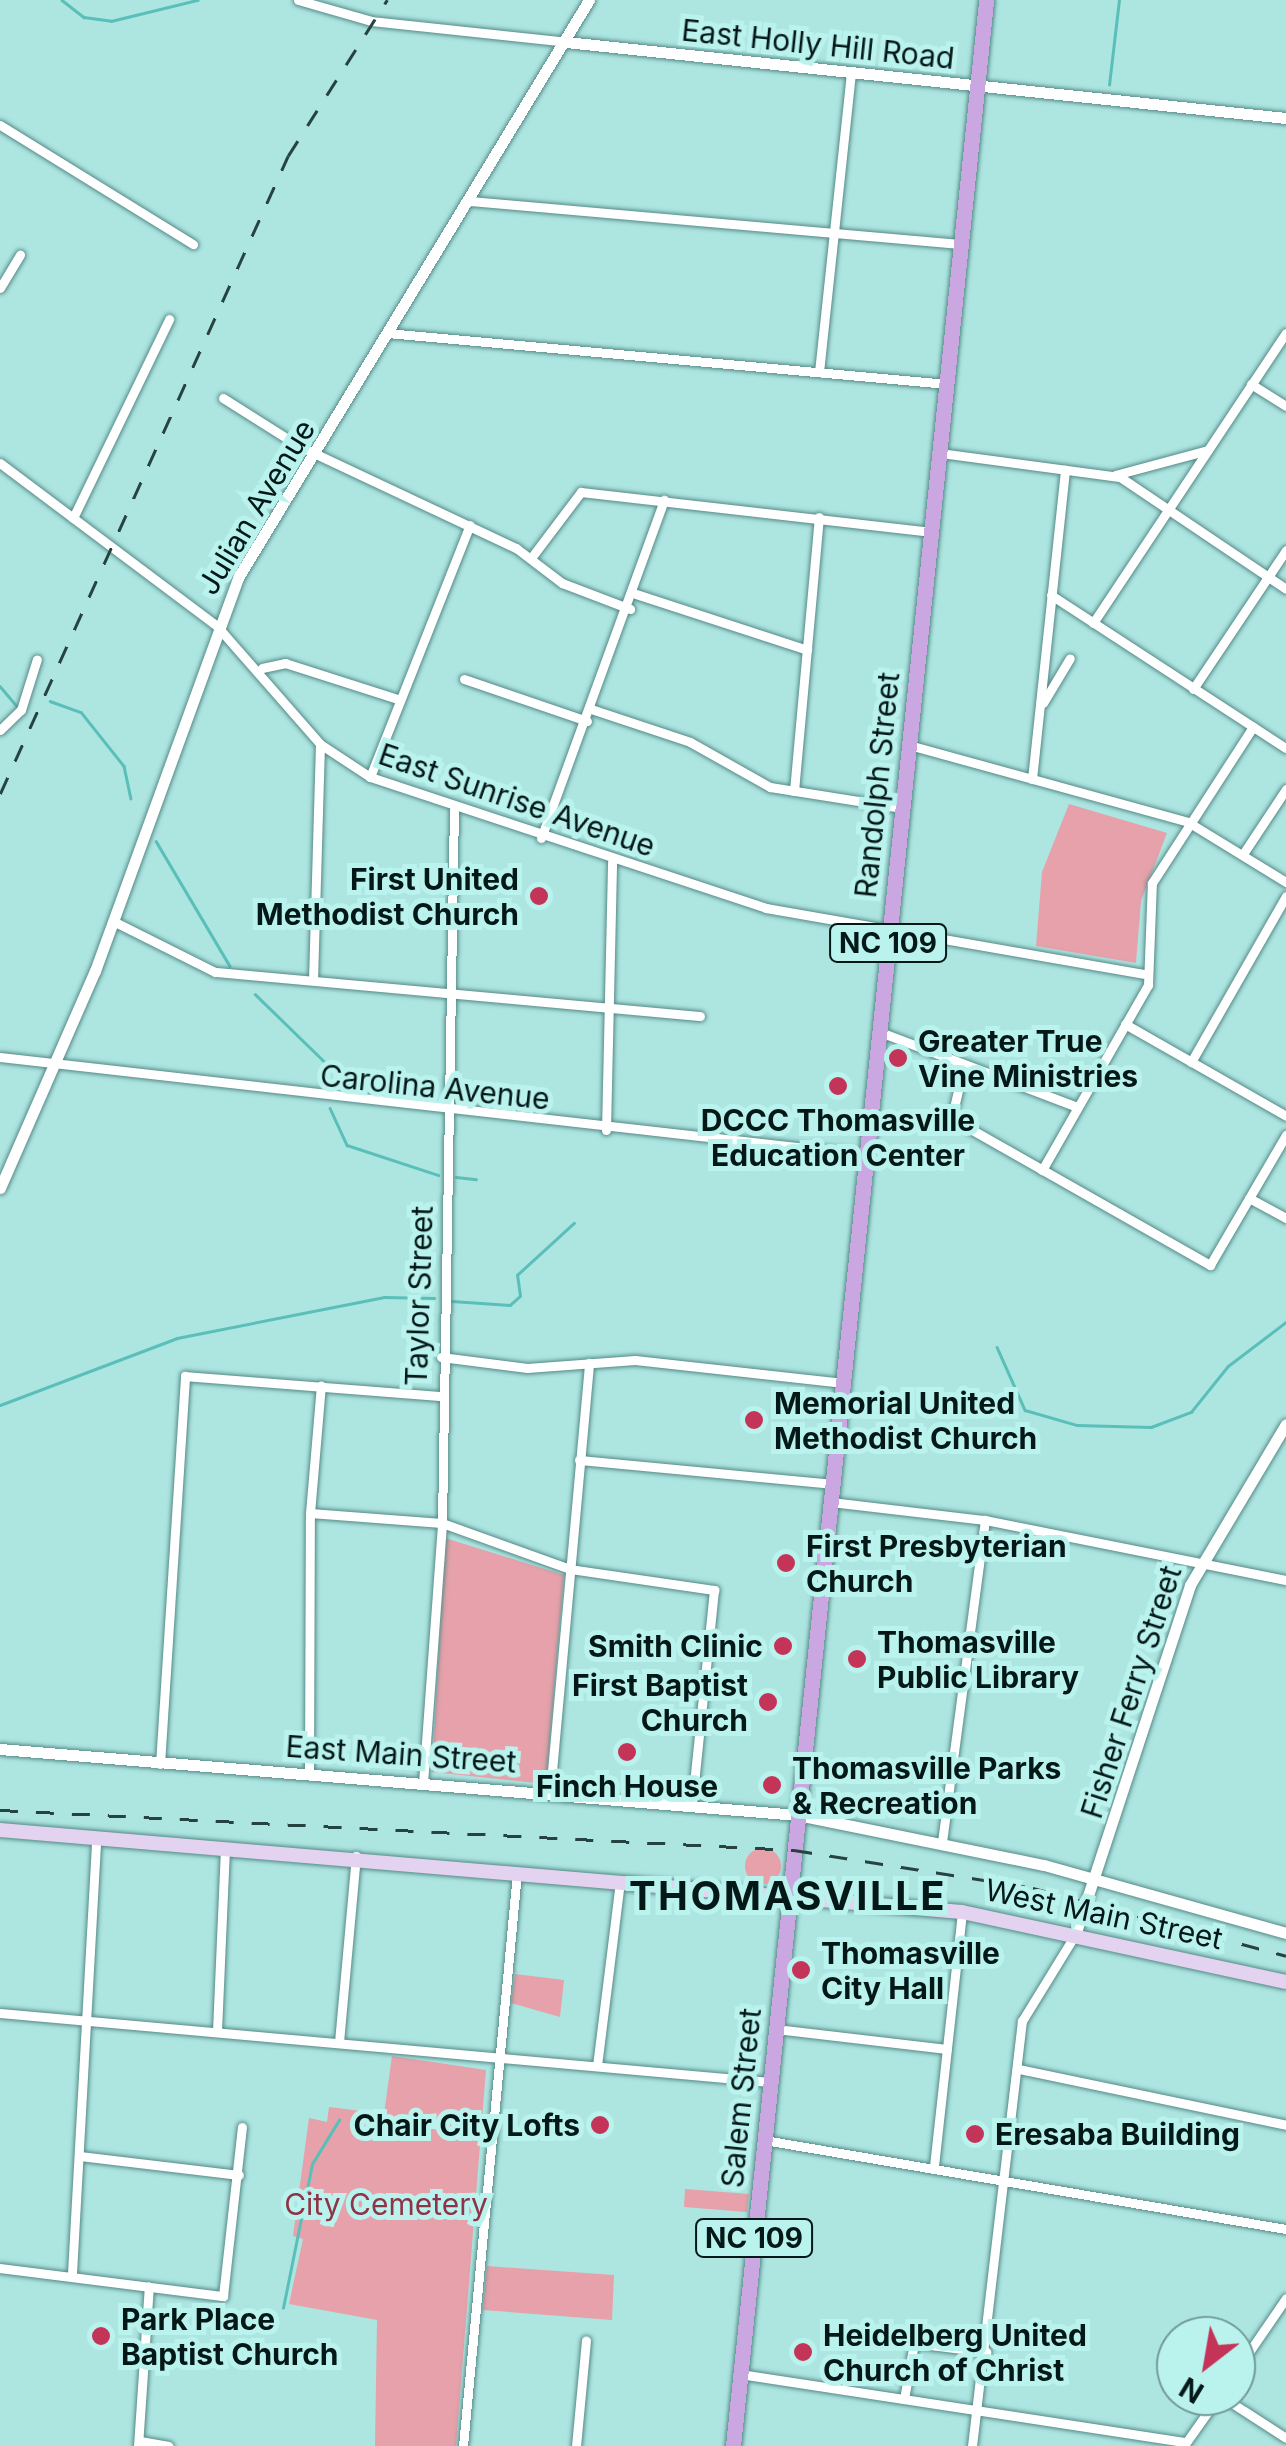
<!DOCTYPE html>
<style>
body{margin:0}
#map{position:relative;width:1286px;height:2446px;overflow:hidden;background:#ade5e1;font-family:Inter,sans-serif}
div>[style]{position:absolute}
.green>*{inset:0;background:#e6a1aa}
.round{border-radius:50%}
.stream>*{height:2.5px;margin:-1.25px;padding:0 1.25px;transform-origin:1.25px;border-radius:1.25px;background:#5abfb9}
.roads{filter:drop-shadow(0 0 2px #558a87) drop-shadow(0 0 2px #558a87)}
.minor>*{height:9px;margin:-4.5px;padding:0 4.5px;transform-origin:4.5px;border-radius:4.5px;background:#fff}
.tertiary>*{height:11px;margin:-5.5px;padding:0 5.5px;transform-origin:5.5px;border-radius:5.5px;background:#fff}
.secondary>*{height:14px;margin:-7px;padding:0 7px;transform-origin:7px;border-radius:7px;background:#e4d3f0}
.primary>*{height:15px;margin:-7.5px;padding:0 7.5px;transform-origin:7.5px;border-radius:7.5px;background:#caa7e0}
.rail>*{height:2.5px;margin-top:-1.25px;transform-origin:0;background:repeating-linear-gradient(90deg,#264341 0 18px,transparent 0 36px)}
.dots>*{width:28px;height:28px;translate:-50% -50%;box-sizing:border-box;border:5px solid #baf2ee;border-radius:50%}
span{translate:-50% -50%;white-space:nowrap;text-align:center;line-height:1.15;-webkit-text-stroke:10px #baf2ee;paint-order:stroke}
.shield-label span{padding:2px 8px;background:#baf2ee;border:2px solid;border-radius:8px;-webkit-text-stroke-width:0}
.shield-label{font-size:28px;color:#031817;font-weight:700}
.street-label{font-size:30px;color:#031817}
.poi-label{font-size:30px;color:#031817;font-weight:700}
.right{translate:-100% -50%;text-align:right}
.left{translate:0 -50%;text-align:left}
.park-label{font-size:30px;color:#8f3347}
.district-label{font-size:40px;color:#031817;font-weight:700;letter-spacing:2.5px}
.north{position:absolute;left:1156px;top:2316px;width:100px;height:100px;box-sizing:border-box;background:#baf2ee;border:2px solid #719b98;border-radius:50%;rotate:211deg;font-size:28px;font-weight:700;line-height:40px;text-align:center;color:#031817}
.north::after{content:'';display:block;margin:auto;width:35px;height:45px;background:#c33458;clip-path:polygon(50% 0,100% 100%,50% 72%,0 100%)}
</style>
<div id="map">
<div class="green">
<div style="clip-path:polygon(1069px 804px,1167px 833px,1141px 901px,1136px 963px,1036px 946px,1042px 872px)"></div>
<div style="clip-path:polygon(445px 1538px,564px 1575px,546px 1784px,432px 1772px)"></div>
<div class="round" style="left:745px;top:1848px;width:36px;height:36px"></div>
<div style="clip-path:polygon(515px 1974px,564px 1980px,560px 2017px,511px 2003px)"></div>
<div style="clip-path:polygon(392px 2056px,486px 2070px,456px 2446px,375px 2446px,377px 2320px,289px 2304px,303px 2239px,293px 2236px,309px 2118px,327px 2122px,329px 2107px,384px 2114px)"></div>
<div style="clip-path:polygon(685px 2189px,749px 2194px,747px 2212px,684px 2207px)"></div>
<div style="clip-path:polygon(487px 2266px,614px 2275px,612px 2320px,483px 2310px)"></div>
</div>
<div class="stream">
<div style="left:62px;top:0;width:28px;rotate:38deg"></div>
<div style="left:84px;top:17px;width:27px;rotate:8deg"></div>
<div style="left:111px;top:21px;width:89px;rotate:-13.7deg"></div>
<div style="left:1109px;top:85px;width:86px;rotate:-83.3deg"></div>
<div style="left:0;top:686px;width:26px;rotate:50deg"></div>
<div style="left:50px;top:701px;width:33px;rotate:20deg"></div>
<div style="left:81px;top:712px;width:69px;rotate:51.5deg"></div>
<div style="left:124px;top:766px;width:33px;rotate:78deg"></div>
<div style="left:156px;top:841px;width:145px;rotate:59.4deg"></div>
<div style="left:255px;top:994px;width:96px;rotate:44.2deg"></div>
<div style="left:324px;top:1061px;width:31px;rotate:79deg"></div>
<div style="left:330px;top:1108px;width:41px;rotate:65.3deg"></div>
<div style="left:347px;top:1145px;width:96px;rotate:18.2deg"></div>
<div style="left:456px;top:1177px;width:20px;rotate:6deg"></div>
<div style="left:452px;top:1301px;width:58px;rotate:3.9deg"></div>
<div style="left:510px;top:1305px;width:13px;rotate:-42deg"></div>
<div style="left:520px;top:1296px;width:21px;rotate:-98deg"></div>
<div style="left:517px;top:1275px;width:77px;rotate:-42.4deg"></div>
<div style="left:997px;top:1347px;width:69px;rotate:66deg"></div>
<div style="left:1025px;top:1410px;width:54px;rotate:16.1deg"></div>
<div style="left:1077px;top:1425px;width:74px;rotate:1.5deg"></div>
<div style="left:1151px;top:1427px;width:43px;rotate:-20.6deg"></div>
<div style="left:1191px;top:1412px;width:59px;rotate:-51.2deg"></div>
<div style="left:1228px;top:1366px;width:73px;rotate:-37.2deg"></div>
<div style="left:0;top:1405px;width:189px;rotate:-20.7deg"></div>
<div style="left:177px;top:1338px;width:211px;rotate:-11.2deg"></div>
<div style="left:384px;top:1297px;width:50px;rotate:1.1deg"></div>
<div style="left:283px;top:2308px;width:147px;rotate:-78.6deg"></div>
<div style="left:312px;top:2164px;width:52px;rotate:-58.5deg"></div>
</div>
<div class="roads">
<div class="minor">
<div style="left:298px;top:0;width:76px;rotate:16deg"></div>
<div style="left:371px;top:21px;width:196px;rotate:6.1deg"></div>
<div style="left:0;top:125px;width:227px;rotate:31.7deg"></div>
<div style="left:469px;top:201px;width:494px;rotate:5deg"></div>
<div style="left:0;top:288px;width:39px;rotate:-59deg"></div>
<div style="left:387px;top:333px;width:562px;rotate:5.2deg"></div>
<div style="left:819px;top:372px;width:302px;rotate:-83.9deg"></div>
<div style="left:1251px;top:384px;width:41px;rotate:32.2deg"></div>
<div style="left:223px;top:398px;width:90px;rotate:32.3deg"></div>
<div style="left:299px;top:446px;width:240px;rotate:25.2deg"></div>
<div style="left:516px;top:548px;width:58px;rotate:37.3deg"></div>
<div style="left:562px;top:583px;width:73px;rotate:20.9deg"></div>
<div style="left:940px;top:453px;width:182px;rotate:7.6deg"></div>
<div style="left:1120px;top:477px;width:200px;rotate:34deg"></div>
<div style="left:0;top:463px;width:270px;rotate:36.9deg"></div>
<div style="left:216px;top:625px;width:158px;rotate:48.8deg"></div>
<div style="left:320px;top:744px;width:60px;rotate:33.4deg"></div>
<div style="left:370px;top:777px;width:417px;rotate:18.3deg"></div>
<div style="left:766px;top:908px;width:383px;rotate:9.9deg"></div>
<div style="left:1115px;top:475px;width:96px;rotate:-15deg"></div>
<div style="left:73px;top:518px;width:221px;rotate:-64.2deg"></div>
<div style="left:531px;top:558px;width:83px;rotate:-52.9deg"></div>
<div style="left:581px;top:492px;width:353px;rotate:6.5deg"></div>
<div style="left:636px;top:594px;width:180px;rotate:18.1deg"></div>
<div style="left:1051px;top:595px;width:280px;rotate:33.1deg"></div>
<div style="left:1093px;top:623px;width:348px;rotate:-56.4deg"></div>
<div style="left:262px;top:668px;width:24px;rotate:-12deg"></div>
<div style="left:285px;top:663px;width:119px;rotate:17.7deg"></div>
<div style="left:464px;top:679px;width:130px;rotate:18.9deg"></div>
<div style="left:1193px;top:689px;width:167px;rotate:-56.2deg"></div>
<div style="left:1043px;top:703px;width:52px;rotate:-59deg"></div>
<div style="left:591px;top:709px;width:104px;rotate:18.4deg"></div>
<div style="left:690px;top:742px;width:92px;rotate:29.4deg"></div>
<div style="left:770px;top:787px;width:134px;rotate:9deg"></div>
<div style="left:0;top:730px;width:29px;rotate:-44deg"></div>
<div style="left:21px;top:710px;width:53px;rotate:-72.6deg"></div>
<div style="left:909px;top:745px;width:289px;rotate:15.4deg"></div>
<div style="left:1188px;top:822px;width:115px;rotate:31.5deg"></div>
<div style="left:370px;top:777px;width:271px;rotate:-68.4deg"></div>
<div style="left:1032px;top:779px;width:311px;rotate:-83.9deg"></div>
<div style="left:794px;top:791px;width:275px;rotate:-84.8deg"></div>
<div style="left:541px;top:838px;width:360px;rotate:-70deg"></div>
<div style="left:1243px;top:854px;width:78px;rotate:-56.5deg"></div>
<div style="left:113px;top:921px;width:114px;rotate:26.6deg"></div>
<div style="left:215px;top:972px;width:487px;rotate:5.2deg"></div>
<div style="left:313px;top:980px;width:236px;rotate:-88.3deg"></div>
<div style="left:1125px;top:1024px;width:185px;rotate:29.7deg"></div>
<div style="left:880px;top:1032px;width:211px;rotate:20.8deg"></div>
<div style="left:0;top:1057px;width:873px;rotate:6.45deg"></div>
<div style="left:1191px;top:1062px;width:191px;rotate:-60.2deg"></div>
<div style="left:964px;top:1065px;width:48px;rotate:103.2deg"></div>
<div style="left:953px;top:1112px;width:13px;rotate:58deg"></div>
<div style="left:960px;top:1123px;width:288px;rotate:29.6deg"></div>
<div style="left:1210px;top:1265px;width:151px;rotate:-59.7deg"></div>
<div style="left:606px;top:1130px;width:268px;rotate:-88.7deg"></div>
<div style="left:1042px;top:1170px;width:213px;rotate:-60.2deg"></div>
<div style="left:1148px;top:985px;width:102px;rotate:-87.8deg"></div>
<div style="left:1152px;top:883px;width:186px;rotate:-57.1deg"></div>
<div style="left:1249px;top:1198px;width:42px;rotate:28.4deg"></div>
<div style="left:441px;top:1357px;width:87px;rotate:7.3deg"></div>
<div style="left:527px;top:1368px;width:108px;rotate:-4.2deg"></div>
<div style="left:635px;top:1360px;width:210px;rotate:6.3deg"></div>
<div style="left:579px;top:1460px;width:254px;rotate:5.4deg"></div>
<div style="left:831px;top:1502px;width:155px;rotate:6.7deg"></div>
<div style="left:985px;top:1520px;width:307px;rotate:11.3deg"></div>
<div style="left:310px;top:1513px;width:132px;rotate:4.3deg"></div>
<div style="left:442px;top:1523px;width:136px;rotate:19.8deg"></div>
<div style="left:570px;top:1569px;width:146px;rotate:8.3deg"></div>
<div style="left:714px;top:1590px;width:215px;rotate:95.9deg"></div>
<div style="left:160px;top:1764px;width:389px;rotate:-86.3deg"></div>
<div style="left:185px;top:1376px;width:257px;rotate:4.5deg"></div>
<div style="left:309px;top:1773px;width:260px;rotate:-89.8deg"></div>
<div style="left:310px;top:1513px;width:128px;rotate:-85.1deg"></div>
<div style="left:423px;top:1783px;width:261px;rotate:-85.8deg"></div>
<div style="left:442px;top:1523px;width:713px;rotate:-89.04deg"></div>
<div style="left:550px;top:1793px;width:432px;rotate:-84.8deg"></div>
<div style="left:942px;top:1842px;width:325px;rotate:-82.4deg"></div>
<div style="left:0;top:2013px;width:773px;rotate:5.12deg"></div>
<div style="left:776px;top:2029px;width:172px;rotate:6.7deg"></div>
<div style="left:217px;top:2031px;width:184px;rotate:-87.5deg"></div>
<div style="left:339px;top:2042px;width:187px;rotate:-84.8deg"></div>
<div style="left:597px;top:2066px;width:185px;rotate:-82.9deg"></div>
<div style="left:1019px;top:2069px;width:273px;rotate:11.8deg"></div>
<div style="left:764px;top:2140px;width:530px;rotate:9.68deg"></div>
<div style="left:80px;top:2156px;width:160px;rotate:6.8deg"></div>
<div style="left:934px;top:2166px;width:256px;rotate:-83.7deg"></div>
<div style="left:0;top:2268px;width:225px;rotate:7.2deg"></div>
<div style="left:223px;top:2296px;width:170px;rotate:-83.6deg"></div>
<div style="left:72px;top:2273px;width:437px;rotate:-86.8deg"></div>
<div style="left:1236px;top:2371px;width:88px;rotate:-55.6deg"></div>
<div style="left:740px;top:2374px;width:451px;rotate:8.7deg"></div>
<div style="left:1221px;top:2396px;width:77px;rotate:32.9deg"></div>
<div style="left:904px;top:2399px;width:57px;rotate:-79.9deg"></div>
<div style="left:914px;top:2343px;width:73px;rotate:7.1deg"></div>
<div style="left:140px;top:2441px;width:29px;rotate:10deg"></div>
<div style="left:1185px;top:2444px;width:59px;rotate:-54.7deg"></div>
<div style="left:138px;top:2446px;width:160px;rotate:-86.1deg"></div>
<div style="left:463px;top:2446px;width:576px;rotate:-84.62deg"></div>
<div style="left:576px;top:2446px;width:106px;rotate:-84.6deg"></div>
<div style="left:972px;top:2446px;width:428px;rotate:-83.3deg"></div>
<div style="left:1022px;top:2021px;width:101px;rotate:-58.4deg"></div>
</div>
<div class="tertiary">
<div style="left:566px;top:42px;width:724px;rotate:6.03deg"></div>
<div style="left:0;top:1188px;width:237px;rotate:-66.4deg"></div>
<div style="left:95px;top:971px;width:420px;rotate:-70deg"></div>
<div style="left:239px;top:576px;width:674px;rotate:-58.72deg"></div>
<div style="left:0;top:1749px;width:801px;rotate:4.73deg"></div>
<div style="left:798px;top:1815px;width:251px;rotate:11.5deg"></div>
<div style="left:1044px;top:1865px;width:251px;rotate:15.7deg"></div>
<div style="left:1075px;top:1935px;width:368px;rotate:-71.8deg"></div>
<div style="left:1190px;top:1585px;width:187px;rotate:-59.2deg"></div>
</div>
<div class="secondary">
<div style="left:0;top:1830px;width:965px;rotate:4.87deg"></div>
<div style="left:962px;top:1912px;width:331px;rotate:12.2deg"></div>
</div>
<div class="primary">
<div style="left:733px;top:2446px;width:2459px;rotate:-84.09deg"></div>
</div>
</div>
<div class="rail">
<div style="left:0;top:794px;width:700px;rotate:-65.71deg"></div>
<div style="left:288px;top:156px;width:185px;rotate:-57.6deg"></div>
<div style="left:0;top:1810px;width:795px;rotate:2.88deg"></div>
<div style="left:794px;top:1850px;width:242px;rotate:9deg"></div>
<div style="left:1033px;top:1888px;width:262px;rotate:15deg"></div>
</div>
<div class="dots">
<div style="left:539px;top:896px;background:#c33458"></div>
<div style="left:898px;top:1058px;background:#c33458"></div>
<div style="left:838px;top:1086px;background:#c33458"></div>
<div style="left:754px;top:1420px;background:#c33458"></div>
<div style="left:786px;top:1563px;background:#c33458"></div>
<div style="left:783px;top:1646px;background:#c33458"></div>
<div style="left:857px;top:1659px;background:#c33458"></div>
<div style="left:768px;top:1702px;background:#c33458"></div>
<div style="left:627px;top:1752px;background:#c33458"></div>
<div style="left:772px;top:1785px;background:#c33458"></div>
<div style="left:801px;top:1970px;background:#c33458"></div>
<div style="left:600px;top:2125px;background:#c33458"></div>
<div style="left:975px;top:2134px;background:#c33458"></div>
<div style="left:101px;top:2336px;background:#c33458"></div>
<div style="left:803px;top:2352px;background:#c33458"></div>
</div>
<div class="shield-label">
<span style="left:888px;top:943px">NC 109</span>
<span style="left:754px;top:2238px">NC 109</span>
</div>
<div class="street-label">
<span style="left:818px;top:44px;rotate:6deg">East Holly Hill Road</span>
<span style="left:256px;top:507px;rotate:-59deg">Julian Avenue</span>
<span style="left:877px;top:785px;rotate:-84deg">Randolph Street</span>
<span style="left:517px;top:800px;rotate:19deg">East Sunrise Avenue</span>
<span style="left:435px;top:1087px;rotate:6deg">Carolina Avenue</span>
<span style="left:419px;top:1296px;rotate:-88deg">Taylor Street</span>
<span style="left:1131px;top:1692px;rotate:-72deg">Fisher Ferry Street</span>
<span style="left:401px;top:1754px;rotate:4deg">East Main Street</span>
<span style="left:1104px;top:1914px;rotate:12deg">West Main Street</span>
<span style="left:741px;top:2098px;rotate:-84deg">Salem Street</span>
</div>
<div class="poi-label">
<span class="right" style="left:519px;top:896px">First United<br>Methodist Church</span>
<span class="left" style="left:918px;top:1058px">Greater True<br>Vine Ministries</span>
<span style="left:838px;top:1137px">DCCC Thomasville<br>Education Center</span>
<span class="left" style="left:774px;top:1420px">Memorial United<br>Methodist Church</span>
<span class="left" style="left:806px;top:1563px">First Presbyterian<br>Church</span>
<span class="left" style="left:877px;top:1659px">Thomasville<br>Public Library</span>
<span class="right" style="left:763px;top:1646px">Smith Clinic</span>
<span class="right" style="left:748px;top:1702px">First Baptist<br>Church</span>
<span class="left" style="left:792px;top:1785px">Thomasville Parks<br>&amp; Recreation</span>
<span style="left:627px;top:1786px">Finch House</span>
<span class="left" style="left:821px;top:1970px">Thomasville<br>City Hall</span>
<span class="right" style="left:580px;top:2125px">Chair City Lofts</span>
<span class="left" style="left:995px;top:2134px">Eresaba Building</span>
<span class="left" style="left:121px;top:2336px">Park Place<br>Baptist Church</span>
<span class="left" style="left:823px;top:2352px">Heidelberg United<br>Church of Christ</span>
</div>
<div class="park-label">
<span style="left:386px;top:2204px">City Cemetery</span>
</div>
<div class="district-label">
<span style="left:788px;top:1896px">THOMASVILLE</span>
</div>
<div class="north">N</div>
</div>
